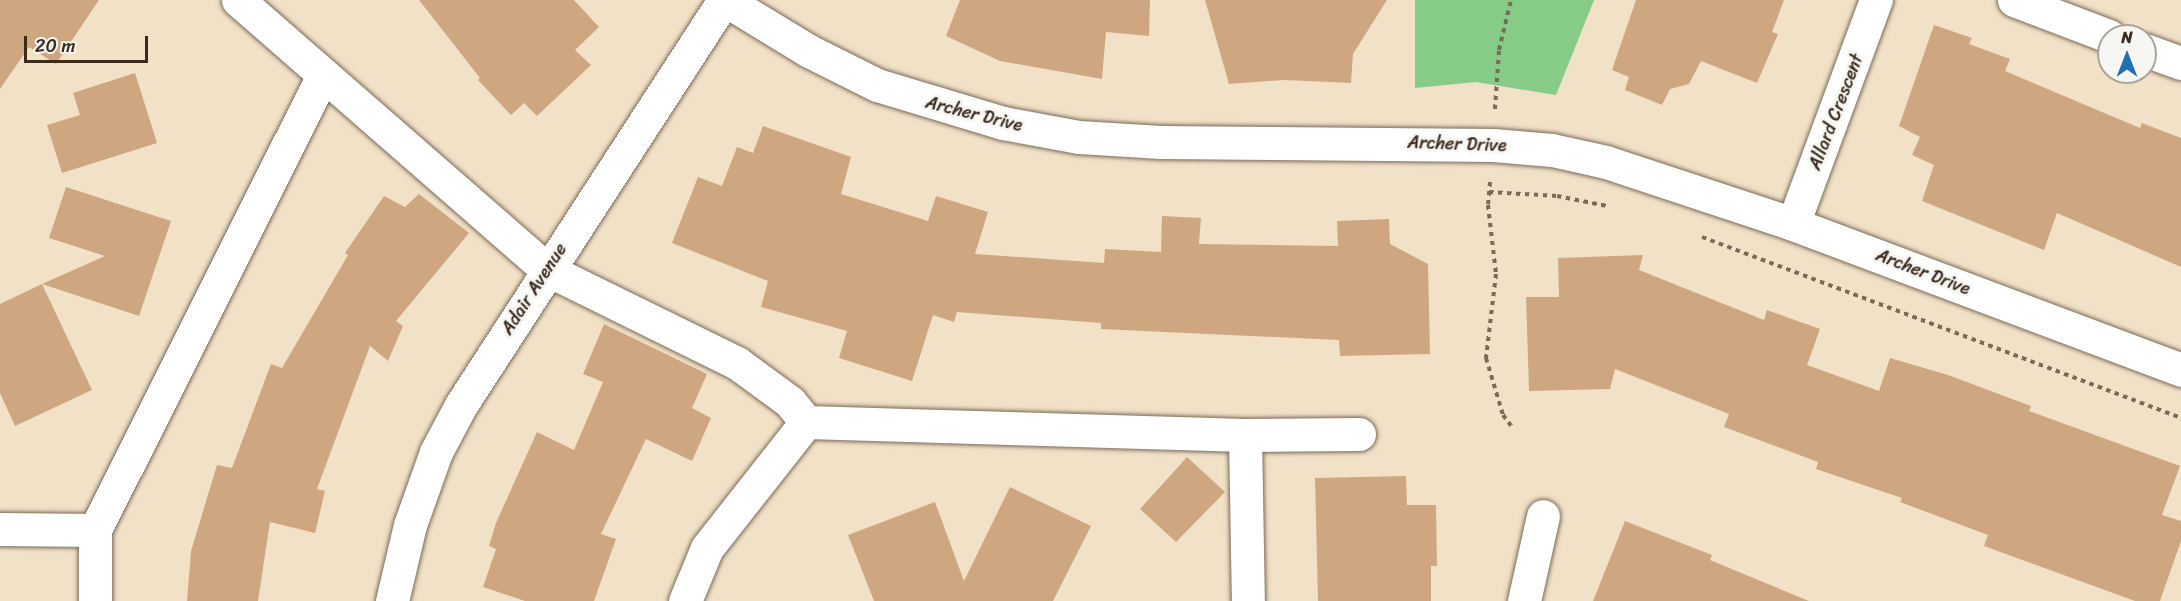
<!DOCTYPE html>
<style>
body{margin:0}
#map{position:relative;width:2181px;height:601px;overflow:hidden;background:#f1e2c7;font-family:Sriracha,sans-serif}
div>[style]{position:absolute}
.green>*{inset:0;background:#86cc87}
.building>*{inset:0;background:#cea781}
.path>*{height:4px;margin-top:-2px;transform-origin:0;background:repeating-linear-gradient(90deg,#7b6a59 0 4.5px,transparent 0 9px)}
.roads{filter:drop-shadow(0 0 2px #7b6a59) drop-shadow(0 0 2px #7b6a59)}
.minor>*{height:33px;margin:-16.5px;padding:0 16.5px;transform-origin:16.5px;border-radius:16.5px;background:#fff}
span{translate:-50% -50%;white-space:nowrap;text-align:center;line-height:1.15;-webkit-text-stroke:6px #f6f6f2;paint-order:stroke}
.street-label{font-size:18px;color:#3b2a1e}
.north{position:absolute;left:2097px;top:24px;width:60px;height:60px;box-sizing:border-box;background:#f6f6f2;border:2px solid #aba49d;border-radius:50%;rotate:0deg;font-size:16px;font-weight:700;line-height:24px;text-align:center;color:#3b2a1e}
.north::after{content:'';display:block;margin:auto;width:21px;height:27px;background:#1f6fb2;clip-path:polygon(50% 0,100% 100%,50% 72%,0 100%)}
.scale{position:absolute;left:24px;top:36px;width:124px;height:27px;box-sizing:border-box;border:3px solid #3b2a1e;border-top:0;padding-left:8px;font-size:18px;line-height:21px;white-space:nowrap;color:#3b2a1e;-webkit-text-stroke:4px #f6f6f2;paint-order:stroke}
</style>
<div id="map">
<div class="green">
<div style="clip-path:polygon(1415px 0,1594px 0,1556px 95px,1476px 82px,1415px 88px)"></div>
</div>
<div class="building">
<div style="clip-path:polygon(0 0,99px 0,56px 64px,29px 47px,0 89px)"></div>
<div style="clip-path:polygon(419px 0,574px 0,599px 27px,575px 50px,591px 65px,537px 116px,524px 103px,511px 115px,478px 80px,480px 78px)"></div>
<div style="clip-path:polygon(960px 0,1150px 0,1149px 36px,1106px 32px,1102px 79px,1000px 61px,946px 36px)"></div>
<div style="clip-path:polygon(1205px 0,1387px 0,1353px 54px,1351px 83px,1284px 80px,1229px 84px)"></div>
<div style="clip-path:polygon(1636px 0,1784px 0,1772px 32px,1778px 34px,1757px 83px,1701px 61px,1689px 84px,1670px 89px,1662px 105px,1625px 90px,1629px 77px,1612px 70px)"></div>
<div style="clip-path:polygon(1934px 25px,1972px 38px,1969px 44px,2010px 59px,2005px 71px,2140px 128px,2142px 123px,2181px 138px,2181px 267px,2057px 213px,2044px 250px,1922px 201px,1934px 165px,1912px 155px,1920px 137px,1899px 126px)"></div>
<div style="clip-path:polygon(135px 73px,157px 143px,62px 173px,47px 125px,80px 115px,73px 93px)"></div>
<div style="clip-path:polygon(763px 126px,851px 157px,841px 194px,928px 221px,936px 196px,988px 212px,975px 254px,1104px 263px,1105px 249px,1161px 252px,1162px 216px,1201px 218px,1199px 244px,1338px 246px,1337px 221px,1389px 219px,1390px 244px,1428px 264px,1430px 354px,1340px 356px,1339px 340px,1101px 329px,1101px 323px,957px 312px,954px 322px,933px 315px,912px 381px,839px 358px,847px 331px,761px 307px,768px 281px,672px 243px,698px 177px,722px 186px,737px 147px,753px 153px)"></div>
<div style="clip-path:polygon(66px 187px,171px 221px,139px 316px,42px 284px,105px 256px,49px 238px)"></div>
<div style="clip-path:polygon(419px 194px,469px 233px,396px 321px,403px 326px,388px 361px,370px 346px,317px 489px,325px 491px,315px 533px,270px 522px,258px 601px,187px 601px,191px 551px,217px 465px,232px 468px,271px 364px,282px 368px,348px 255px,345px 253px,384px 196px,405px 207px)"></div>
<div style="clip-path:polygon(1643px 255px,1639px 270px,1764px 320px,1767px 310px,1820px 329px,1807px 365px,1879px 391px,1890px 358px,1948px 375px,2031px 406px,2029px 411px,2180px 466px,2162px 515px,2181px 521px,2181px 541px,2160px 601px,2135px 601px,1984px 546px,1988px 535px,1900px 502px,1902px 498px,1816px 469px,1818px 462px,1724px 427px,1729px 414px,1615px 369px,1610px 389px,1529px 391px,1526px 297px,1559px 297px,1558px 258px)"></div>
<div style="clip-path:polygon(42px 284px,92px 390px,15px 426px,0 393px,0 304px)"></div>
<div style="clip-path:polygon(604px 324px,707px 374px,692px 408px,711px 418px,692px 461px,646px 439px,601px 534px,616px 539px,594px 601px,525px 601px,483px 587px,496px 549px,489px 546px,496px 523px,537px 432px,574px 450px,603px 382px,583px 374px)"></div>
<div style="clip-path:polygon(1187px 457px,1225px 492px,1176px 542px,1140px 509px)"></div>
<div style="clip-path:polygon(1406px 476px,1407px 505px,1436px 505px,1437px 566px,1431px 566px,1431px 601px,1318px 601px,1315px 478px)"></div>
<div style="clip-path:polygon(1010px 487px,1091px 526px,1053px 601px,874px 601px,848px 535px,935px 502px,964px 581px)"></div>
<div style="clip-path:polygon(1625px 521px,1712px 555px,1710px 560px,1809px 601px,1593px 601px)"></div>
</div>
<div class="path">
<div style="left:1495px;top:109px;width:59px;rotate:-86.1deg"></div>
<div style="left:1499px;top:50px;width:51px;rotate:-76.5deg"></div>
<div style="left:1490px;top:182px;width:23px;rotate:95deg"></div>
<div style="left:1488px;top:205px;width:69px;rotate:83.4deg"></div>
<div style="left:1496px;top:274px;width:85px;rotate:96.8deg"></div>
<div style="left:1486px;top:358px;width:59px;rotate:73.4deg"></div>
<div style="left:1503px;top:415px;width:15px;rotate:53deg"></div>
<div style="left:1489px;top:192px;width:68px;rotate:3.4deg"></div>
<div style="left:1557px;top:196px;width:51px;rotate:11.3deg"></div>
<div style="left:1702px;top:237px;width:512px;rotate:20.7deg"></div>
</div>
<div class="roads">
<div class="minor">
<div style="left:238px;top:0;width:409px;rotate:41.1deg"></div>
<div style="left:546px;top:269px;width:213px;rotate:26.2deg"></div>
<div style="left:737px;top:363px;width:66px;rotate:36.3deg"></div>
<div style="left:790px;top:402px;width:26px;rotate:51deg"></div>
<div style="left:725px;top:0;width:98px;rotate:31.3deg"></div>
<div style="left:809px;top:51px;width:76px;rotate:26.6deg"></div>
<div style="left:877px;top:85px;width:132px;rotate:16.8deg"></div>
<div style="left:1003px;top:123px;width:77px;rotate:10.4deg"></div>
<div style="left:1079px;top:137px;width:82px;rotate:3.5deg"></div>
<div style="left:1161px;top:142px;width:332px;rotate:0.5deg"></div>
<div style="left:1493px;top:145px;width:59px;rotate:4.8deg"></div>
<div style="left:1552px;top:150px;width:55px;rotate:12.5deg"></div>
<div style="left:1606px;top:162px;width:197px;rotate:18.3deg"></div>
<div style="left:1793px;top:224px;width:415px;rotate:20.6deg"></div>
<div style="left:2014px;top:0;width:102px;rotate:20.8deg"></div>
<div style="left:2145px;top:50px;width:38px;rotate:20deg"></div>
<div style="left:1793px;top:224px;width:239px;rotate:-69.7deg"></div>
<div style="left:806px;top:422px;width:439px;rotate:1.7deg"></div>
<div style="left:1245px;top:435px;width:114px;rotate:-0.5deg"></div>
<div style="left:1245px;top:435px;width:166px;rotate:89deg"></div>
<div style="left:0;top:529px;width:95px;rotate:0.6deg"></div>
<div style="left:95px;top:601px;width:71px;rotate:-90deg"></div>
<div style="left:95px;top:530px;width:509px;rotate:-63.38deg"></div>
<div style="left:392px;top:601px;width:78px;rotate:-76.7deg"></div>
<div style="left:410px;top:525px;width:77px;rotate:-70.4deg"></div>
<div style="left:436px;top:452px;width:53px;rotate:-62deg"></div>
<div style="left:461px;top:405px;width:483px;rotate:-57deg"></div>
<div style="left:685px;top:601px;width:57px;rotate:-67.5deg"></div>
<div style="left:707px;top:548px;width:160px;rotate:-51.8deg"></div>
<div style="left:1524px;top:601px;width:87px;rotate:-77.4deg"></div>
</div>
</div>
<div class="street-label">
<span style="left:1836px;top:112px;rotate:-69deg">Allard Crescent</span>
<span style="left:974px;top:114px;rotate:14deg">Archer Drive</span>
<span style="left:1457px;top:144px;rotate:2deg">Archer Drive</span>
<span style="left:1923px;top:272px;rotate:21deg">Archer Drive</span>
<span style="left:534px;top:289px;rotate:-57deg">Adair Avenue</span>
</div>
<div class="north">N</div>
<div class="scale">20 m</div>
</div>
